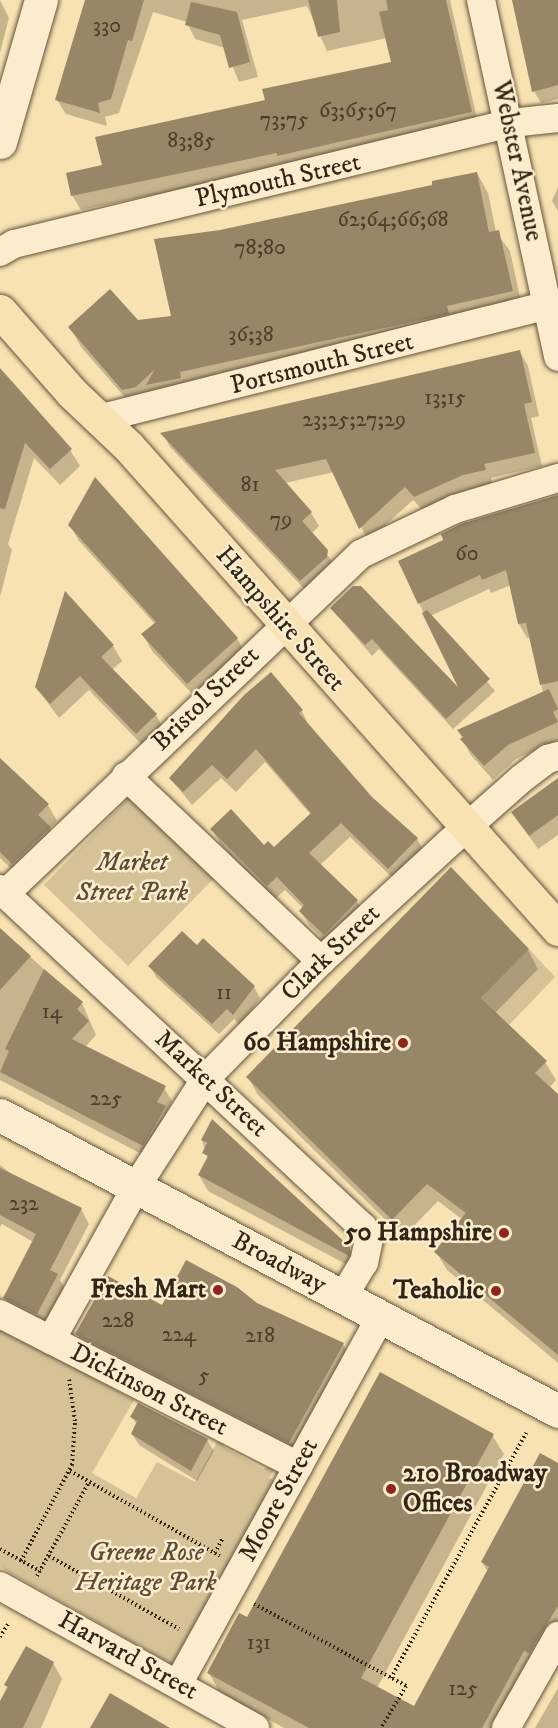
<!DOCTYPE html>
<style>
body{margin:0}
#map{position:relative;width:558px;height:1728px;overflow:hidden;background:#f8e2b1;font-family:"IM FELL DW Pica",serif}
div>[style]{position:absolute}
.green>*{inset:0;background:#d6c297}
.shadow>*{inset:0;background:#0003}
.building>*{inset:0;background:#988767}
.path>*{height:4px;margin-top:-2px;transform-origin:0;background:repeating-linear-gradient(90deg,#312517 0 1.5px,transparent 0 4.5px)}
.roads{filter:drop-shadow(0 0 2px #63543e) drop-shadow(0 0 2px #63543e)}
.minor>*{height:28px;margin:-14px;padding:0 14px;transform-origin:14px;border-radius:14px;background:#faeccc}
.tertiary>*{height:33px;margin:-16.5px;padding:0 16.5px;transform-origin:16.5px;border-radius:16.5px;background:#faeccc}
.secondary>*{height:33px;margin:-16.5px;padding:0 16.5px;transform-origin:16.5px;border-radius:16.5px;background:#faeccc}
.primary>*{height:33px;margin:-16.5px;padding:0 16.5px;transform-origin:16.5px;border-radius:16.5px;background:#f8e2b1}
.dots>*{width:16px;height:16px;translate:-50% -50%;box-sizing:border-box;border:3px solid #faeccc;border-radius:50%}
span{translate:-50% -50%;white-space:nowrap;text-align:center;line-height:1.15;-webkit-text-stroke:5px #faeccc;paint-order:stroke}
.number-label{font-size:22px;color:#4b3e2b}
.number-label span{-webkit-text-stroke-width:0}
.street-label{font-size:26px;color:#312517}
.park-label{font-size:26px;color:#5a4c37;font-style:italic}
.poi-label{font-size:26px;color:#312517;font-weight:700}
.right{translate:-100% -50%;text-align:right}
.left{translate:0 -50%;text-align:left}
</style>
<div id="map">
<div class="green">
<div style="clip-path:polygon(137px 789px,222px 870px,128px 966px,44px 885px)"></div>
<div style="clip-path:polygon(529px 949px,555px 977px,509px 1025px,481px 998px)"></div>
<div style="clip-path:polygon(0 1326px,134px 1400px,92px 1473px,136px 1498px,157px 1462px,195px 1482px,222px 1433px,224px 1447px,263px 1469px,277px 1464px,269px 1478px,276px 1481px,175px 1666px,0 1567px)"></div>
</div>
<div class="shadow">
<div style="clip-path:polygon(0 0,9px 18px,0 53px)"></div>
<div style="clip-path:polygon(86px 0,450px 0,479px 127px,81px 210px,72px 195px,103px 167px,267px 101px,393px 64px,387px 38px,327px 51px,307px 6px,242px 20px,258px 77px,239px 82px,225px 48px,195px 39px,187px 22px,153px 12px,119px 113px,105px 117px,107px 126px,66px 114px,57px 100px)"></div>
<div style="clip-path:polygon(514px 0,558px 0,558px 99px,541px 103px,534px 91px)"></div>
<div style="clip-path:polygon(477px 173px,488px 193px,496px 232px,510px 251px,523px 311px,135px 409px,81px 347px,70px 327px,173px 317px,220px 231px,434px 186px)"></div>
<div style="clip-path:polygon(558px 187px,558px 211px,552px 201px)"></div>
<div style="clip-path:polygon(520px 352px,528px 366px,539px 416px,531px 418px,542px 466px,491px 478px,492px 484px,471px 489px,423px 510px,413px 500px,368px 541px,334px 472px,285px 483px,311px 513px,319px 526px,311px 534px,335px 565px,309px 594px,170px 447px,163px 434px)"></div>
<div style="clip-path:polygon(0 371px,70px 450px,80px 466px,60px 485px,34px 458px,8px 544px,12px 550px,0 597px)"></div>
<div style="clip-path:polygon(558px 497px,558px 740px,516px 759px,493px 780px,470px 754px,459px 731px,543px 693px,531px 637px,527px 638px,519px 624px,511px 585px,491px 593px,489px 589px,430px 616px,495px 691px,453px 729px,379px 649px,372px 656px,331px 608px,462px 693px,419px 603px)"></div>
<div style="clip-path:polygon(70px 525px,237px 638px,246px 654px,197px 699px,152px 651px,143px 635px,155px 624px,79px 541px)"></div>
<div style="clip-path:polygon(66px 594px,113px 646px,122px 661px,112px 670px,156px 715px,164px 730px,145px 748px,89px 690px,59px 718px,36px 687px)"></div>
<div style="clip-path:polygon(302px 711px,309px 726px,371px 798px,417px 839px,425px 853px,397px 882px,350px 837px,320px 865px,357px 901px,365px 915px,333px 949px,309px 925px,300px 911px,303px 908px,285px 890px,275px 899px,220px 844px,212px 829px,274px 850px,311px 815px,265px 762px,236px 792px,221px 778px,192px 805px,170px 778px)"></div>
<div style="clip-path:polygon(0 760px,48px 805px,57px 821px,50px 828px,59px 844px,22px 879px,0 858px)"></div>
<div style="clip-path:polygon(558px 781px,558px 835px,538px 849px,513px 813px)"></div>
<div style="clip-path:polygon(451px 869px,528px 950px,538px 969px,495px 1013px,545px 1062px,556px 1080px,549px 1088px,558px 1096px,558px 1363px,447px 1270px,436px 1252px,463px 1220px,438px 1201px,403px 1237px,258px 1095px,248px 1077px)"></div>
<div style="clip-path:polygon(0 930px,82px 1003px,96px 1035px,85px 1047px,164px 1088px,172px 1101px,167px 1111px,173px 1121px,151px 1159px,0 1080px)"></div>
<div style="clip-path:polygon(197px 947px,254px 987px,260px 998px,240px 1025px,234px 1019px,219px 1034px,156px 977px,150px 966px)"></div>
<div style="clip-path:polygon(202px 1140px,349px 1248px,359px 1264px,357px 1270px,208px 1191px,199px 1175px,208px 1160px)"></div>
<div style="clip-path:polygon(0 1165px,18px 1179px,81px 1209px,89px 1224px,60px 1280px,66px 1290px,46px 1328px,14px 1313px,5px 1298px,33px 1242px,2px 1224px,0 1227px)"></div>
<div style="clip-path:polygon(256px 1304px,343px 1344px,352px 1359px,298px 1457px,86px 1349px,77px 1334px,162px 1307px)"></div>
<div style="clip-path:polygon(132px 1417px,207px 1440px,214px 1451px,197px 1481px,139px 1445px,132px 1434px,137px 1425px)"></div>
<div style="clip-path:polygon(492px 1435px,504px 1454px,377px 1688px,414px 1708px,488px 1572px,482px 1562px,558px 1465px,558px 1640px,503px 1728px,284px 1728px,220px 1693px,209px 1673px,248px 1619px)"></div>
<div style="clip-path:polygon(26px 1648px,53px 1663px,62px 1679px,41px 1728px,0 1728px,0 1701px)"></div>
<div style="clip-path:polygon(558px 1688px,558px 1728px,535px 1728px)"></div>
</div>
<div class="building">
<div style="clip-path:polygon(85px 0,144px 0,132px 41px,128px 40px,111px 99px,98px 103px,100px 113px,55px 100px)"></div>
<div style="clip-path:polygon(308px 0,337px 0,340px 32px,318px 37px)"></div>
<div style="clip-path:polygon(386px 0,446px 0,472px 112px,277px 156px,277px 153px,71px 196px,66px 173px,102px 165px,95px 137px,265px 100px,262px 89px,391px 62px,379px 12px,388px 10px)"></div>
<div style="clip-path:polygon(512px 0,558px 0,558px 85px,532px 92px)"></div>
<div style="clip-path:polygon(191px 2px,237px 12px,250px 62px,229px 68px,220px 35px,185px 25px)"></div>
<div style="clip-path:polygon(477px 172px,489px 232px,499px 230px,513px 291px,447px 306px,449px 314px,180px 372px,181px 378px,146px 385px,155px 369px,136px 387px,122px 390px,68px 327px,110px 289px,138px 320px,171px 316px,154px 239px,220px 230px,432px 185px,432px 181px)"></div>
<div style="clip-path:polygon(520px 350px,532px 402px,524px 404px,535px 453px,484px 464px,486px 470px,463px 475px,414px 497px,405px 487px,359px 529px,326px 459px,275px 470px,312px 512px,302px 521px,328px 550px,327px 557px,300px 581px,160px 433px)"></div>
<div style="clip-path:polygon(0 368px,72px 449px,50px 469px,25px 443px,5px 509px,0 508px)"></div>
<div style="clip-path:polygon(95px 477px,238px 638px,187px 684px,141px 634px,156px 622px,68px 525px)"></div>
<div style="clip-path:polygon(558px 495px,558px 681px,540px 685px,526px 623px,518px 624px,506px 570px,482px 580px,480px 575px,418px 604px,398px 561px,443px 540px,441px 534px,461px 524px)"></div>
<div style="clip-path:polygon(353px 586px,361px 586px,458px 687px,422px 613px,427px 610px,490px 679px,446px 719px,372px 639px,365px 645px,330px 608px)"></div>
<div style="clip-path:polygon(65px 591px,114px 645px,101px 657px,157px 714px,136px 734px,80px 676px,50px 704px,35px 687px)"></div>
<div style="clip-path:polygon(271px 672px,303px 710px,299px 713px,372px 797px,418px 838px,388px 869px,341px 823px,309px 853px,358px 900px,324px 935px,299px 911px,304px 905px,277px 877px,267px 886px,210px 829px,231px 809px,264px 845px,268px 841px,274px 847px,311px 813px,256px 749px,227px 779px,212px 765px,183px 792px,169px 778px,244px 695px)"></div>
<div style="clip-path:polygon(549px 689px,558px 709px,553px 712px,558px 722px,508px 745px,484px 766px,460px 739px,463px 737px,457px 730px)"></div>
<div style="clip-path:polygon(0 758px,49px 804px,38px 815px,51px 827px,12px 864px,0 852px)"></div>
<div style="clip-path:polygon(558px 778px,558px 815px,529px 836px,511px 812px)"></div>
<div style="clip-path:polygon(451px 867px,529px 949px,481px 998px,547px 1061px,535px 1073px,558px 1094px,558px 1355px,434px 1252px,466px 1213px,427px 1184px,392px 1220px,246px 1077px)"></div>
<div style="clip-path:polygon(0 928px,31px 956px,0 990px)"></div>
<div style="clip-path:polygon(182px 931px,197px 945px,203px 938px,255px 986px,233px 1015px,227px 1009px,212px 1024px,148px 966px)"></div>
<div style="clip-path:polygon(44px 969px,83px 1002px,77px 1009px,89px 1021px,72px 1039px,166px 1086px,157px 1102px,166px 1106px,143px 1146px,0 1072px,9px 1051px,5px 1049px)"></div>
<div style="clip-path:polygon(212px 1119px,350px 1247px,349px 1256px,198px 1175px,208px 1156px,202px 1153px,207px 1143px,201px 1140px)"></div>
<div style="clip-path:polygon(0 1168px,82px 1208px,50px 1270px,58px 1274px,37px 1314px,3px 1298px,36px 1234px,0 1215px)"></div>
<div style="clip-path:polygon(186px 1260px,237px 1287px,257px 1303px,344px 1343px,289px 1443px,75px 1334px,108px 1276px,162px 1305px)"></div>
<div style="clip-path:polygon(380px 1372px,494px 1434px,361px 1678px,414px 1706px,489px 1567px,481px 1562px,540px 1453px,558px 1463px,558px 1606px,529px 1653px,524px 1651px,482px 1728px,309px 1728px,207px 1673px,239px 1613px,247px 1617px)"></div>
<div style="clip-path:polygon(138px 1403px,208px 1439px,191px 1471px,131px 1434px,137px 1421px,130px 1417px)"></div>
<div style="clip-path:polygon(26px 1646px,54px 1662px,23px 1728px,0 1728px,0 1701px,8px 1687px,4px 1685px)"></div>
<div style="clip-path:polygon(110px 1693px,170px 1728px,90px 1728px)"></div>
</div>
<div class="path">
<div style="left:70px;top:1471px;width:172px;rotate:29.5deg"></div>
<div style="left:0;top:1549px;width:46px;rotate:28.8deg"></div>
<div style="left:215px;top:1553px;width:16px;rotate:-63deg"></div>
<div style="left:49px;top:1556px;width:149px;rotate:29.3deg"></div>
<div style="left:21px;top:1561px;width:109px;rotate:-62deg"></div>
<div style="left:72px;top:1465px;width:44px;rotate:-86.1deg"></div>
<div style="left:75px;top:1421px;width:42px;rotate:-98.1deg"></div>
<div style="left:37px;top:1576px;width:107px;rotate:-61deg"></div>
<div style="left:254px;top:1604px;width:173px;rotate:28.3deg"></div>
<div style="left:406px;top:1686px;width:49px;rotate:120.8deg"></div>
<div style="left:0;top:1637px;width:15px;rotate:-58deg"></div>
<div style="left:391px;top:1678px;width:280px;rotate:-61.1deg"></div>
</div>
<div class="roads">
<div class="minor">
<div style="left:481px;top:0;width:365px;rotate:77.8deg"></div>
<div style="left:0;top:252px;width:16px;rotate:-30deg"></div>
<div style="left:14px;top:244px;width:512px;rotate:-13.68deg"></div>
<div style="left:511px;top:123px;width:47px;rotate:-6.1deg"></div>
<div style="left:98px;top:419px;width:462px;rotate:-14.2deg"></div>
<div style="left:126px;top:776px;width:269px;rotate:43.5deg"></div>
<div style="left:0;top:889px;width:496px;rotate:43deg"></div>
<div style="left:363px;top:1227px;width:13px;rotate:63deg"></div>
<div style="left:369px;top:1239px;width:24px;rotate:102deg"></div>
<div style="left:364px;top:1262px;width:41px;rotate:121deg"></div>
<div style="left:5px;top:894px;width:492px;rotate:-43.7deg"></div>
<div style="left:361px;top:554px;width:104px;rotate:-25.6deg"></div>
<div style="left:455px;top:509px;width:108px;rotate:-16.8deg"></div>
<div style="left:0;top:1314px;width:335px;rotate:27deg"></div>
<div style="left:51px;top:1340px;width:175px;rotate:-60.9deg"></div>
<div style="left:136px;top:1187px;width:130px;rotate:-57.3deg"></div>
<div style="left:206px;top:1078px;width:164px;rotate:-45.5deg"></div>
<div style="left:321px;top:961px;width:176px;rotate:-42.7deg"></div>
<div style="left:450px;top:842px;width:95px;rotate:-41.6deg"></div>
<div style="left:521px;top:779px;width:34px;rotate:-37deg"></div>
<div style="left:548px;top:759px;width:10px;rotate:-17deg"></div>
<div style="left:0;top:1586px;width:292px;rotate:29.1deg"></div>
<div style="left:178px;top:1684px;width:419px;rotate:-61.1deg"></div>
<div style="left:506px;top:1728px;width:106px;rotate:-60.5deg"></div>
</div>
<div class="tertiary">
<div style="left:0;top:142px;width:148px;rotate:-73.9deg"></div>
</div>
<div class="secondary">
<div style="left:0;top:1115px;width:632px;rotate:27.94deg"></div>
</div>
<div class="primary">
<div style="left:0;top:311px;width:109px;rotate:48.7deg"></div>
<div style="left:72px;top:393px;width:77px;rotate:43.4deg"></div>
<div style="left:128px;top:446px;width:647px;rotate:48.32deg"></div>
</div>
</div>
<div class="dots">
<div style="left:403px;top:1043px;background:#8f2418"></div>
<div style="left:504px;top:1233px;background:#8f2418"></div>
<div style="left:218px;top:1290px;background:#8f2418"></div>
<div style="left:496px;top:1291px;background:#8f2418"></div>
<div style="left:391px;top:1489px;background:#8f2418"></div>
</div>
<div class="number-label">
<span style="left:107px;top:26px">330</span>
<span style="left:358px;top:111px">63;65;67</span>
<span style="left:284px;top:120px">73;75</span>
<span style="left:191px;top:141px">83;85</span>
<span style="left:393px;top:220px">62;64;66;68</span>
<span style="left:260px;top:248px">78;80</span>
<span style="left:251px;top:335px">36;38</span>
<span style="left:445px;top:398px">13;15</span>
<span style="left:354px;top:420px">23;25;27;29</span>
<span style="left:250px;top:485px">81</span>
<span style="left:281px;top:520px">79</span>
<span style="left:467px;top:554px">60</span>
<span style="left:224px;top:993px">11</span>
<span style="left:52px;top:1012px">14</span>
<span style="left:106px;top:1099px">225</span>
<span style="left:24px;top:1204px">232</span>
<span style="left:118px;top:1321px">228</span>
<span style="left:179px;top:1335px">224</span>
<span style="left:260px;top:1336px">218</span>
<span style="left:204px;top:1376px">5</span>
<span style="left:259px;top:1643px">131</span>
<span style="left:463px;top:1689px">125</span>
</div>
<div class="street-label">
<span style="left:517px;top:161px;rotate:78deg">Webster Avenue</span>
<span style="left:278px;top:181px;rotate:-13deg">Plymouth Street</span>
<span style="left:322px;top:364px;rotate:-14deg">Portsmouth Street</span>
<span style="left:280px;top:619px;rotate:49deg">Hampshire Street</span>
<span style="left:206px;top:699px;rotate:-44deg">Bristol Street</span>
<span style="left:331px;top:953px;rotate:-44deg">Clark Street</span>
<span style="left:211px;top:1084px;rotate:43deg">Market Street</span>
<span style="left:279px;top:1263px;rotate:28deg">Broadway</span>
<span style="left:149px;top:1390px;rotate:27deg">Dickinson Street</span>
<span style="left:279px;top:1500px;rotate:-61deg">Moore Street</span>
<span style="left:128px;top:1656px;rotate:29deg">Harvard Street</span>
</div>
<div class="park-label">
<span style="left:132px;top:878px">Market<br>Street Park</span>
<span style="left:146px;top:1568px">Greene Rose<br>Heritage Park</span>
</div>
<div class="poi-label">
<span class="right" style="left:391px;top:1043px">60 Hampshire</span>
<span class="right" style="left:492px;top:1233px">50 Hampshire</span>
<span class="right" style="left:206px;top:1290px">Fresh Mart</span>
<span class="right" style="left:484px;top:1291px">Teaholic</span>
<span class="left" style="left:403px;top:1489px">210 Broadway<br>Offices</span>
</div>
</div>
